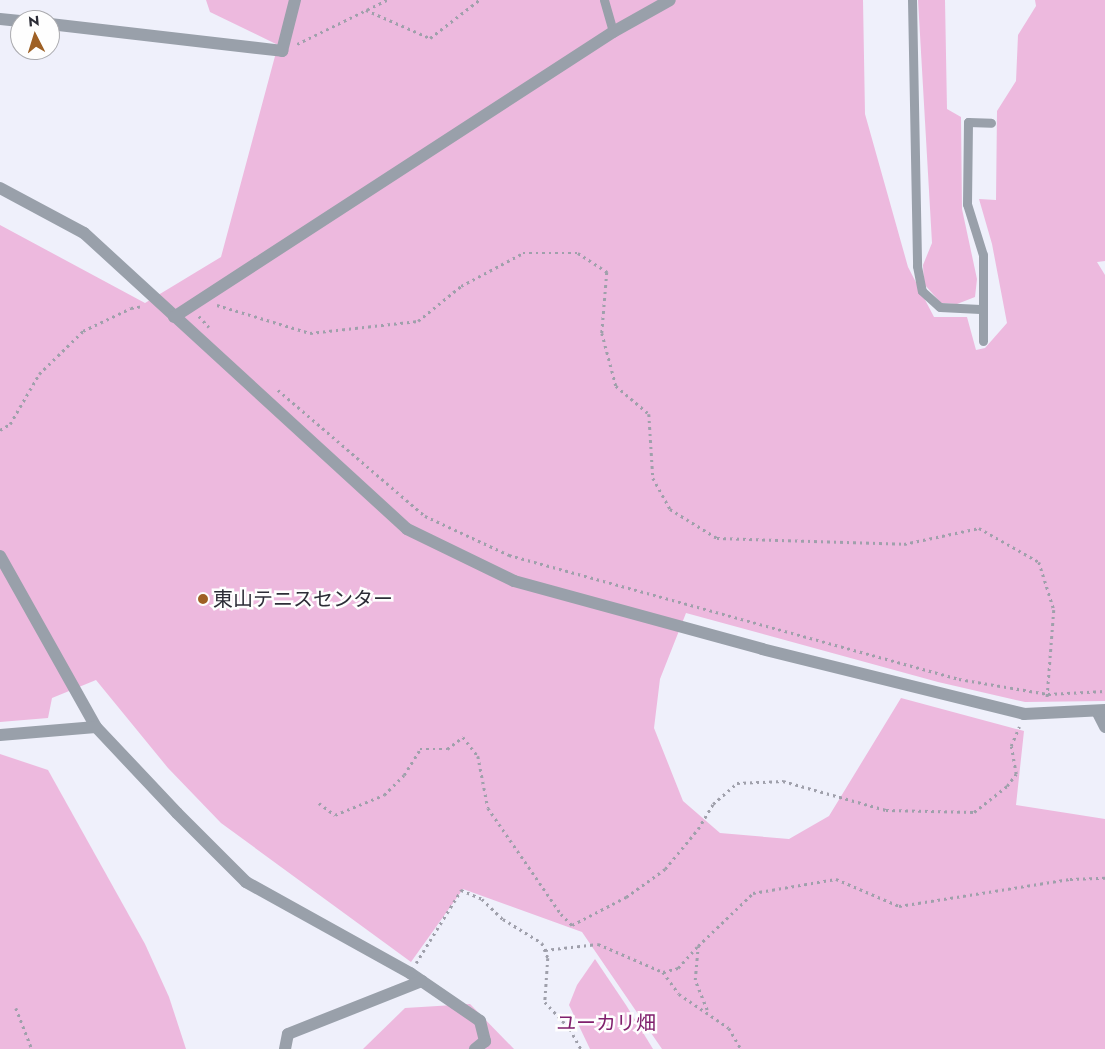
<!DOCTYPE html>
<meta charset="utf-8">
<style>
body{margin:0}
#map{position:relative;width:1105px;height:1049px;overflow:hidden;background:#eff0fb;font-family:Jost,"Noto Sans JP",sans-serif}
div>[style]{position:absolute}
.green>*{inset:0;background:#edb9de}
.path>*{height:2.5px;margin-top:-1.25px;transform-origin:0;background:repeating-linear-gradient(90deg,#9fa0ab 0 2.5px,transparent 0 6.5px)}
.service>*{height:9px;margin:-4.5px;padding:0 4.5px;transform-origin:4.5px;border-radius:4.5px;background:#99a0aa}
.minor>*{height:12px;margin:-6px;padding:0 6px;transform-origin:6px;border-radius:6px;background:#99a0aa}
.tertiary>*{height:12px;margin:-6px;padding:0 6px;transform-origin:6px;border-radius:6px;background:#99a0aa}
.dots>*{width:14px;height:14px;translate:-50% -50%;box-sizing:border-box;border:2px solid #fefefe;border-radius:50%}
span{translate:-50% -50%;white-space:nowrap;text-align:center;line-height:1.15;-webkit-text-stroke:5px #fefefe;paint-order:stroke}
.poi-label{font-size:20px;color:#2c2d37}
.left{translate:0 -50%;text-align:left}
.park-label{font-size:20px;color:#80206d}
.north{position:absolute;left:10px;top:10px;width:50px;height:50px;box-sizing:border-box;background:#fefefe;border:1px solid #aaaaae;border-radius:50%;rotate:355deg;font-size:14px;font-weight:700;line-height:20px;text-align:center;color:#2c2d37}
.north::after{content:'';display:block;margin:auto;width:18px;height:22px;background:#9e6025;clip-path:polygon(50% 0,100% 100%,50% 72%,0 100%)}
</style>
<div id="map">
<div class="green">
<div style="clip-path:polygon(206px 0,863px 0,865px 114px,908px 267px,934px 317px,967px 317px,976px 350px,985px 348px,1007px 323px,992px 244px,979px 199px,996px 200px,997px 111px,1016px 81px,1018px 35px,1036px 6px,1035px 0,1105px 0,1105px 261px,1097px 262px,1105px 275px,1105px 701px,1025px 702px,938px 682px,686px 613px,660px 679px,654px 728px,683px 801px,720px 833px,789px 839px,829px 816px,901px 698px,1024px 731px,1016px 805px,1105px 819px,1105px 1049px,662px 1049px,582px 932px,463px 889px,411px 962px,221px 823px,168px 768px,96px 680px,52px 698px,48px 718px,0 722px,0 225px,145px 303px,221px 257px,278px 45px,210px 12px)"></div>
<div style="clip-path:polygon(918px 0,945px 0,947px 109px,961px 117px,962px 209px,977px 279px,975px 297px,957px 304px,941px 303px,924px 284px,923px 265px,932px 243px)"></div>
<div style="clip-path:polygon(0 754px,48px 770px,145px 944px,169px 997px,186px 1049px,0 1049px)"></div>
<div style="clip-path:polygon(595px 959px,626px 1005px,653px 1049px,590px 1049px,569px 1005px,577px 985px)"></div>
<div style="clip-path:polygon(470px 1004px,514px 1049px,363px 1049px,405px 1008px)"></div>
</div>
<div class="path">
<div style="left:366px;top:10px;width:70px;rotate:23.6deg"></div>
<div style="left:430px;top:38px;width:62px;rotate:-37.8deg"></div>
<div style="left:297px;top:44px;width:100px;rotate:-26.1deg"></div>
<div style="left:217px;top:305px;width:97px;rotate:16.8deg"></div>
<div style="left:310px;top:333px;width:109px;rotate:-6.3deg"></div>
<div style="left:418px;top:321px;width:55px;rotate:-39.1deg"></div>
<div style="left:461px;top:286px;width:70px;rotate:-28deg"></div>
<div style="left:523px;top:253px;width:55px"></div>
<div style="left:578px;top:253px;width:35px;rotate:33deg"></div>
<div style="left:607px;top:272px;width:61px;rotate:94.7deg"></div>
<div style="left:602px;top:333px;width:55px;rotate:75.2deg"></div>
<div style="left:616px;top:386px;width:43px;rotate:40.3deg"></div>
<div style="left:649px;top:414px;width:64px;rotate:86.4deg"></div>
<div style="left:653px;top:478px;width:35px;rotate:61deg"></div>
<div style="left:670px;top:509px;width:55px;rotate:31.7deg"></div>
<div style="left:717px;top:538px;width:187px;rotate:1.8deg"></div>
<div style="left:904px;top:544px;width:77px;rotate:-12deg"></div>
<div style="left:979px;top:528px;width:69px;rotate:29.5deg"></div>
<div style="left:1039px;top:562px;width:50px;rotate:72.6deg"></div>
<div style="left:1054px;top:610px;width:90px;rotate:94.4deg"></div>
<div style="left:199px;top:316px;width:15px;rotate:48deg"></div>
<div style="left:278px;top:390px;width:194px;rotate:40.6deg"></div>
<div style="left:425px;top:516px;width:93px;rotate:24.9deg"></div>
<div style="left:509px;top:555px;width:467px;rotate:15.4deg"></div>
<div style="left:959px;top:679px;width:90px;rotate:9.6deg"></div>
<div style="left:1048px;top:694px;width:57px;rotate:-3deg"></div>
<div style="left:0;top:430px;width:12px;rotate:-31deg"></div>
<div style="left:10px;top:424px;width:58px;rotate:-59.9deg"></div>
<div style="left:39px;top:374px;width:62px;rotate:-44.3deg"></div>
<div style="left:83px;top:331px;width:53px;rotate:-25.6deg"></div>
<div style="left:131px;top:308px;width:12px;rotate:-9deg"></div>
<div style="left:319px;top:803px;width:20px;rotate:37deg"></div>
<div style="left:335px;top:815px;width:53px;rotate:-22.2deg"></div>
<div style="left:384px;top:795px;width:28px;rotate:-45deg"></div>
<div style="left:404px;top:775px;width:31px;rotate:-58deg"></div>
<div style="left:420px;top:749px;width:27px"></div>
<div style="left:447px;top:749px;width:20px;rotate:-37deg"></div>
<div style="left:463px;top:737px;width:24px;rotate:52deg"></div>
<div style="left:478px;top:756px;width:53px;rotate:79.1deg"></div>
<div style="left:488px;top:808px;width:129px;rotate:55.4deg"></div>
<div style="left:561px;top:914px;width:16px;rotate:45deg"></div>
<div style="left:572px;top:925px;width:61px;rotate:-27.4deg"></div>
<div style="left:626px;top:897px;width:48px;rotate:-35.7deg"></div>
<div style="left:665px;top:869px;width:52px;rotate:-50.5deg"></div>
<div style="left:698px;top:829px;width:29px;rotate:-59deg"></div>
<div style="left:713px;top:804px;width:32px;rotate:-41deg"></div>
<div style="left:737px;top:783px;width:46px;rotate:-2.5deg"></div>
<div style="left:783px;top:781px;width:107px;rotate:15.7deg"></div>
<div style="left:886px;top:810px;width:88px;rotate:1.3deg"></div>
<div style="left:974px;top:812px;width:42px;rotate:-38.2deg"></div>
<div style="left:1007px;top:786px;width:15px;rotate:-53deg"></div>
<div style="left:1016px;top:774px;width:28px;rotate:-100deg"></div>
<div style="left:1011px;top:746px;width:21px;rotate:-67deg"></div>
<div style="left:545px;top:950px;width:53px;rotate:-6.5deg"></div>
<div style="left:598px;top:944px;width:71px;rotate:23.3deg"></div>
<div style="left:663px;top:972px;width:27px;rotate:54deg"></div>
<div style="left:679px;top:994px;width:60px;rotate:34.2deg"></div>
<div style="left:729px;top:1028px;width:24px;rotate:60deg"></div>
<div style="left:416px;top:963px;width:86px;rotate:-58.3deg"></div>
<div style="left:461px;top:890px;width:23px;rotate:23deg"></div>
<div style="left:482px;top:899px;width:29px;rotate:44deg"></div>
<div style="left:503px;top:919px;width:46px;rotate:31.6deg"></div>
<div style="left:542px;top:943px;width:16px;rotate:68deg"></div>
<div style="left:548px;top:958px;width:44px;rotate:93.9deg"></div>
<div style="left:545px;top:1002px;width:37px;rotate:47deg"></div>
<div style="left:570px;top:1029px;width:23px;rotate:61deg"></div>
<div style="left:663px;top:972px;width:16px;rotate:-15deg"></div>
<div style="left:678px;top:968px;width:28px;rotate:-48deg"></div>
<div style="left:16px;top:1008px;width:44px;rotate:68.7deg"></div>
<div style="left:707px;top:1010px;width:32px;rotate:-112deg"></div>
<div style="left:695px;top:980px;width:34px;rotate:-85deg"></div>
<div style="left:698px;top:946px;width:76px;rotate:-43.9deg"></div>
<div style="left:753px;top:893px;width:84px;rotate:-9.6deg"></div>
<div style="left:836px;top:879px;width:69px;rotate:23.2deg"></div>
<div style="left:899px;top:906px;width:173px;rotate:-9deg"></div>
<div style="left:1070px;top:879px;width:35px;rotate:-2deg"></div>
</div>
<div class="service">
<div style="left:604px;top:0;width:33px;rotate:74deg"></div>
<div style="left:912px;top:0;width:266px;rotate:88.9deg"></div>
<div style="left:917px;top:266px;width:25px;rotate:79deg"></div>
<div style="left:922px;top:291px;width:24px;rotate:42deg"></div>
<div style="left:940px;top:307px;width:40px;rotate:2.9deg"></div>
<div style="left:983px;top:341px;width:86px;rotate:-90deg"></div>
<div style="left:983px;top:255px;width:53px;rotate:-107.4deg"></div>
<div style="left:967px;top:204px;width:82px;rotate:-89.3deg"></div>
<div style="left:968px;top:122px;width:23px;rotate:2deg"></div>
</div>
<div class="minor">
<div style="left:0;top:19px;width:20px;rotate:6deg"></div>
<div style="left:50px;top:24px;width:234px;rotate:6.6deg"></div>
<div style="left:282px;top:51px;width:53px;rotate:-75.7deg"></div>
<div style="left:0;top:556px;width:196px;rotate:60.7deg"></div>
<div style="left:96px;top:727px;width:118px;rotate:46.7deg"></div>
<div style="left:177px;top:813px;width:98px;rotate:45deg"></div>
<div style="left:246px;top:882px;width:188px;rotate:29deg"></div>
<div style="left:410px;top:973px;width:85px;rotate:34.4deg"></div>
<div style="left:480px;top:1021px;width:21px;rotate:76deg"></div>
<div style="left:485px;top:1041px;width:13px;rotate:141deg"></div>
<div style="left:1097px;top:711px;width:18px;rotate:63deg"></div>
<div style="left:0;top:735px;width:96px;rotate:-4.8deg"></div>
<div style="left:285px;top:1049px;width:15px;rotate:-79deg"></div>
<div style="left:288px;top:1034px;width:144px;rotate:-21.6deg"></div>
</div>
<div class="tertiary">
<div style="left:0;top:188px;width:95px;rotate:28.2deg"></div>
<div style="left:84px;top:233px;width:438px;rotate:42.5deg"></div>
<div style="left:407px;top:529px;width:119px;rotate:25.9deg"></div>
<div style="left:514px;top:581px;width:257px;rotate:15.3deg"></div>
<div style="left:762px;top:649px;width:270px;rotate:13.9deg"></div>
<div style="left:1024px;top:714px;width:81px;rotate:-2.8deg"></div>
<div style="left:174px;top:317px;width:523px;rotate:-32.99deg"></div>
<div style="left:613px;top:32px;width:65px;rotate:-29.3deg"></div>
</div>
<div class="dots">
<div style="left:203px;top:599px;background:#9e6025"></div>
</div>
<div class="poi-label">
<span class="left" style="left:213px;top:599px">東山テニスセンター</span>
</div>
<div class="park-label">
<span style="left:606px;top:1023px">ユーカリ畑</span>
</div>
<div class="north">N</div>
</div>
